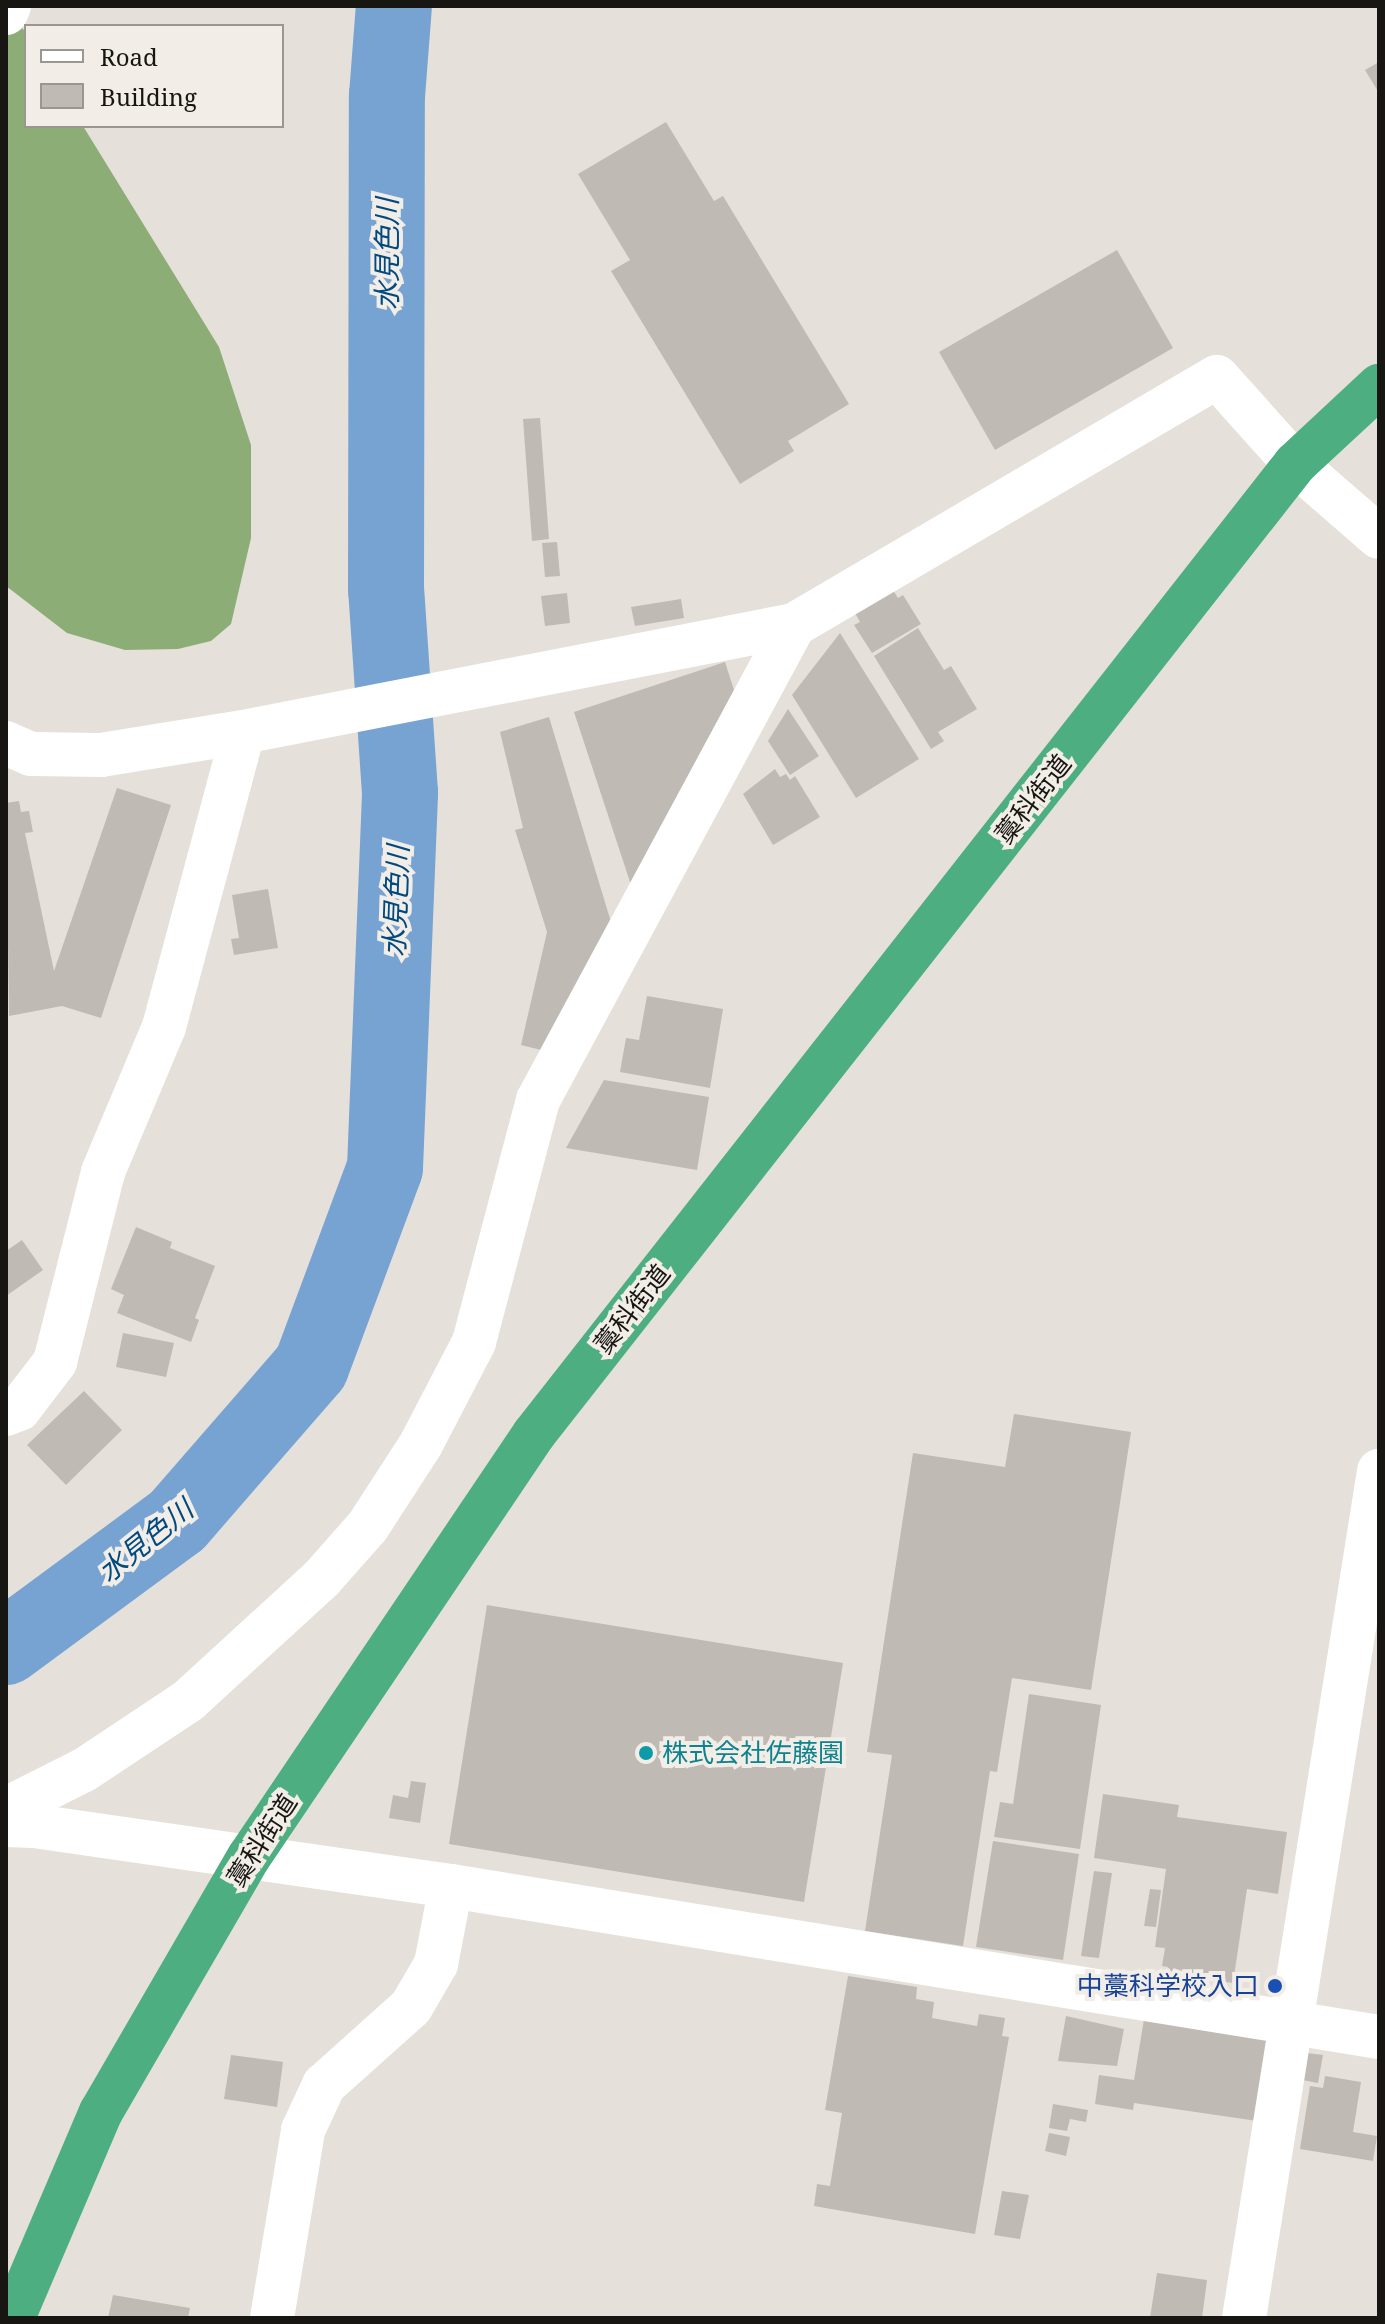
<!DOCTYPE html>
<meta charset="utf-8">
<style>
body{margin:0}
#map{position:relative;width:1385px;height:2324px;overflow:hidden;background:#e5e0d9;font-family:"Noto Serif","Noto Sans JP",serif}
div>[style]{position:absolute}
.forest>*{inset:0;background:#8dad76}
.river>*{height:76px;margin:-38px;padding:0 38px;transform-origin:38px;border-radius:38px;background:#76a3d2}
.building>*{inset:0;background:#bfbbb4}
.street>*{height:44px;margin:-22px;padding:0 22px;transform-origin:22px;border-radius:22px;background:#fff}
.highway>*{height:44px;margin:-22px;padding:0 22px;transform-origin:22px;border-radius:22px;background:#4dae82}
.dots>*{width:22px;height:22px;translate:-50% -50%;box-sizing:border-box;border:4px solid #f2ede6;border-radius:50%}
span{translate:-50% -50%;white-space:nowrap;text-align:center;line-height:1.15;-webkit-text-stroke:8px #f2ede6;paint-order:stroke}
.street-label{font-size:26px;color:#171613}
.culture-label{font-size:26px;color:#0d838f}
.left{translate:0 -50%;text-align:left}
.transit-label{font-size:26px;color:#164399}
.right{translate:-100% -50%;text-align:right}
.water-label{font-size:28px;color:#004981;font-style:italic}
.frame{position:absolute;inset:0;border:8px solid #171613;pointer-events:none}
.legend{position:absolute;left:24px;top:24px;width:260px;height:104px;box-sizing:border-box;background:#f2ede6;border:2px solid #9a9792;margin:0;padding:10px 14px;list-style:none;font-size:24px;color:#171613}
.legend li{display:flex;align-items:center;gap:16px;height:40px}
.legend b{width:40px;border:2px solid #9a9792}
</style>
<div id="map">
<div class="forest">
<div style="clip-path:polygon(6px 6px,26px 33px,26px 126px,83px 126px,219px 347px,251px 445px,251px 538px,231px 624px,211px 641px,178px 649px,125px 650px,67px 633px,6px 586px)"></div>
</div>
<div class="river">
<div style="left:6px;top:1647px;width:212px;rotate:-36.4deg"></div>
<div style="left:177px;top:1521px;width:204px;rotate:-49deg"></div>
<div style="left:311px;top:1367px;width:212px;rotate:-69.6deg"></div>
<div style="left:385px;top:1168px;width:375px;rotate:-87.7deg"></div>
<div style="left:400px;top:793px;width:203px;rotate:-93.9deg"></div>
<div style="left:386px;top:590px;width:494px;rotate:-89.9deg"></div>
<div style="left:387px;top:96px;width:90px;rotate:-85.6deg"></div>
</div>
<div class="building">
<div style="clip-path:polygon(1379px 62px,1379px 93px,1365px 70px)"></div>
<div style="clip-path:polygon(666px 122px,714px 201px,723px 196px,849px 404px,788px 441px,794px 451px,740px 484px,611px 271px,630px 260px,578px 174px)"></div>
<div style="clip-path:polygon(1117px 250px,1173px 348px,995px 450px,939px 352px)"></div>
<div style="clip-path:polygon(540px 418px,549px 539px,532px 541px,523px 419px)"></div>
<div style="clip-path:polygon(557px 542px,560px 576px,545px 577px,542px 543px)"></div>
<div style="clip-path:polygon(893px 590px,898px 598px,903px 595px,921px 624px,872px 653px,854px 625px,860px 622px,855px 613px)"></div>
<div style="clip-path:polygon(567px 593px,570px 623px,545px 626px,541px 596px)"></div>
<div style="clip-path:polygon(681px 599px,684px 618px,635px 626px,631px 607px)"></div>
<div style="clip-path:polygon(918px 628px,944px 670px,951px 666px,977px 709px,938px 732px,944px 741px,931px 749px,874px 656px)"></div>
<div style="clip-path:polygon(840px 633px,919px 759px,856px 798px,792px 695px)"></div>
<div style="clip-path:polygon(725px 662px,734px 690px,633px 891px,574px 712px)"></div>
<div style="clip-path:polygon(788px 709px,819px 756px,790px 775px,768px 741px)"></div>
<div style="clip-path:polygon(549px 717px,614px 932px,553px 1053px,521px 1045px,547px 932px,515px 830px,523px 828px,500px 732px)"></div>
<div style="clip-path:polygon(775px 769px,780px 777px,786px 774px,790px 780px,795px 776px,820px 817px,773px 845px,743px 794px)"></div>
<div style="clip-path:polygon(117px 788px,171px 805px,101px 1018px,62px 1006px,9px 1016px,6px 803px,19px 801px,21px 812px,29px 811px,33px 832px,25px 833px,54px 971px)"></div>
<div style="clip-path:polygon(268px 889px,278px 948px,234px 955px,231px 939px,239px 938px,232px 895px)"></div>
<div style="clip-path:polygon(647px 996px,723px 1009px,710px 1088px,620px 1072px,626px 1038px,639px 1040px)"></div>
<div style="clip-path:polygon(604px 1080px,709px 1097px,697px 1170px,566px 1148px)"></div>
<div style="clip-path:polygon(136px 1227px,172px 1242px,170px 1248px,215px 1266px,195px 1318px,199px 1320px,191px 1342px,117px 1313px,124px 1295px,111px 1289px)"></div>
<div style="clip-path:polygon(22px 1240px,43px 1270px,6px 1296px,6px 1251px)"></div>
<div style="clip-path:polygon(123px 1333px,174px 1343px,166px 1377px,116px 1367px)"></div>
<div style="clip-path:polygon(84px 1391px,122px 1430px,66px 1485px,27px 1445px)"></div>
<div style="clip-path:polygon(1014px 1414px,1131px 1432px,1091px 1690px,1012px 1678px,997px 1772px,990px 1771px,963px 1946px,865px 1931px,892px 1755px,867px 1752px,913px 1453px,1005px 1467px)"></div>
<div style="clip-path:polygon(487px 1605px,843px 1663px,804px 1902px,449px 1844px)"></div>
<div style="clip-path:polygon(1029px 1694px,1101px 1705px,1080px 1849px,994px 1837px,1000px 1802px,1013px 1804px)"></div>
<div style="clip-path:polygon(411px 1781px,426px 1783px,420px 1823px,389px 1818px,393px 1795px,408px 1798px)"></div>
<div style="clip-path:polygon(1103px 1794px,1179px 1805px,1177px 1817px,1287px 1832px,1278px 1894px,1247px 1889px,1233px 1983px,1167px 1974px,1168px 1967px,1162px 1966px,1165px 1948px,1155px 1947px,1166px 1869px,1094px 1858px)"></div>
<div style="clip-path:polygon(993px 1841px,1079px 1854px,1063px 1960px,976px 1947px)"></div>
<div style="clip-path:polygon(1094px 1871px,1112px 1873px,1099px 1958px,1081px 1956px)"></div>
<div style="clip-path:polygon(1150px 1889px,1161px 1890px,1156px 1927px,1144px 1926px)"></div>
<div style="clip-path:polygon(848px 1976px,917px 1987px,916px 1999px,934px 2002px,932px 2018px,977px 2026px,979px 2014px,1005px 2018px,1002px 2036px,1009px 2037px,975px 2234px,814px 2206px,817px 2184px,830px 2186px,842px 2113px,825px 2110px)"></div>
<div style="clip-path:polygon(1066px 2016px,1124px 2029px,1117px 2066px,1058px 2061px)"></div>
<div style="clip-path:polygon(1144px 2019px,1276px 2038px,1264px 2122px,1134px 2103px,1133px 2110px,1095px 2104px,1099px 2075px,1134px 2080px)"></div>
<div style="clip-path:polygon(1307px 2053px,1323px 2055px,1318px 2083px,1302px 2080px)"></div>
<div style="clip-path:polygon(231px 2055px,283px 2062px,277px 2107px,224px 2099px)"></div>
<div style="clip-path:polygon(1325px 2076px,1361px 2082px,1353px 2132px,1377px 2136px,1373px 2161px,1300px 2149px,1310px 2086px,1323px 2088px)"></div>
<div style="clip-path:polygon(1053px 2104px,1088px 2110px,1086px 2122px,1070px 2119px,1067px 2131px,1049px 2128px)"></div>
<div style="clip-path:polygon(1049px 2133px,1070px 2137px,1066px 2156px,1045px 2151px)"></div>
<div style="clip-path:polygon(1002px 2191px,1029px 2195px,1020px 2239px,994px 2235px)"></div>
<div style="clip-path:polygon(1157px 2273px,1207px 2280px,1202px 2318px,1150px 2318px)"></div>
<div style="clip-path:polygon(113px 2295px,190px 2308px,188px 2318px,108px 2318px)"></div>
</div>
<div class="street">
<div style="left:6px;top:13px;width:8px;rotate:-67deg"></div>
<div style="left:6px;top:743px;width:27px;rotate:24deg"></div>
<div style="left:31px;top:754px;width:70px;rotate:0.8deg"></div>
<div style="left:101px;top:755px;width:144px;rotate:-9.2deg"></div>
<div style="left:243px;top:732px;width:561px;rotate:-10.99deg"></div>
<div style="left:794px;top:625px;width:490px;rotate:-30.4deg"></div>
<div style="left:1217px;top:377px;width:117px;rotate:48.1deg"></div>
<div style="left:1295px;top:464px;width:111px;rotate:41deg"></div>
<div style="left:6px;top:1414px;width:14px;rotate:-21deg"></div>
<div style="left:19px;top:1409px;width:59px;rotate:-52.5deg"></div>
<div style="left:55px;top:1362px;width:196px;rotate:-75.8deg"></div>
<div style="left:103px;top:1172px;width:157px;rotate:-67.2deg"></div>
<div style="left:164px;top:1027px;width:305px;rotate:-75deg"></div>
<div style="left:6px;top:1809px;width:87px;rotate:-26.6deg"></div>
<div style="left:84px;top:1770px;width:125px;rotate:-33.6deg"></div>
<div style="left:188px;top:1701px;width:182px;rotate:-42.5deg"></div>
<div style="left:322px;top:1578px;width:69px;rotate:-48.5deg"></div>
<div style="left:368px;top:1526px;width:98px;rotate:-57.1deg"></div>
<div style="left:421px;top:1444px;width:115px;rotate:-62.5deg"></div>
<div style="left:474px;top:1342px;width:250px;rotate:-75.2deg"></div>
<div style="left:538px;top:1100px;width:540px;rotate:-61.68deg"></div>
<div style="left:6px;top:1825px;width:28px;rotate:2deg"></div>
<div style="left:34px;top:1826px;width:421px;rotate:8.2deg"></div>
<div style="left:451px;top:1886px;width:940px;rotate:9.24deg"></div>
<div style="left:272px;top:2318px;width:191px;rotate:-80.6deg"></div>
<div style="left:303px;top:2130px;width:50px;rotate:-65deg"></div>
<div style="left:324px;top:2085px;width:117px;rotate:-41.9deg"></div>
<div style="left:411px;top:2007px;width:50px;rotate:-59.8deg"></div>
<div style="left:436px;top:1964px;width:79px;rotate:-79.1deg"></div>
<div style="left:1244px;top:2318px;width:858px;rotate:-80.94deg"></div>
</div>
<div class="highway">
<div style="left:13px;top:2318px;width:224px;rotate:-66.9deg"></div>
<div style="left:101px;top:2112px;width:295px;rotate:-59.9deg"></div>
<div style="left:249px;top:1857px;width:510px;rotate:-56.03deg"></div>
<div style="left:534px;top:1434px;width:1233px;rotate:-51.88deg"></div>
<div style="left:1295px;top:464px;width:115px;rotate:-42.9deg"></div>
</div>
<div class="dots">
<div style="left:646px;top:1753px;background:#0f9aa8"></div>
<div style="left:1275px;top:1986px;background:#1a4fb4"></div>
</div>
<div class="street-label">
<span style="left:1033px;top:799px;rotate:-52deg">藁科街道</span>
<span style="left:632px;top:1309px;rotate:-52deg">藁科街道</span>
<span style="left:262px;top:1840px;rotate:-57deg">藁科街道</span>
</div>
<div class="culture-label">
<span class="left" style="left:662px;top:1753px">株式会社佐藤園</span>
</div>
<div class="transit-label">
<span class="right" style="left:1259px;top:1986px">中藁科学校入口</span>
</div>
<div class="water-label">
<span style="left:386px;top:254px;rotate:-90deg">水見色川</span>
<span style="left:395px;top:901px;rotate:-88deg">水見色川</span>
<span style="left:145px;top:1540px;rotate:-39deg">水見色川</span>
</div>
<div class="frame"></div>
<ul class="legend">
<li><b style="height:10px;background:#fff"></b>Road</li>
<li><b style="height:22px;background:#bfbbb4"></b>Building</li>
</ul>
</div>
